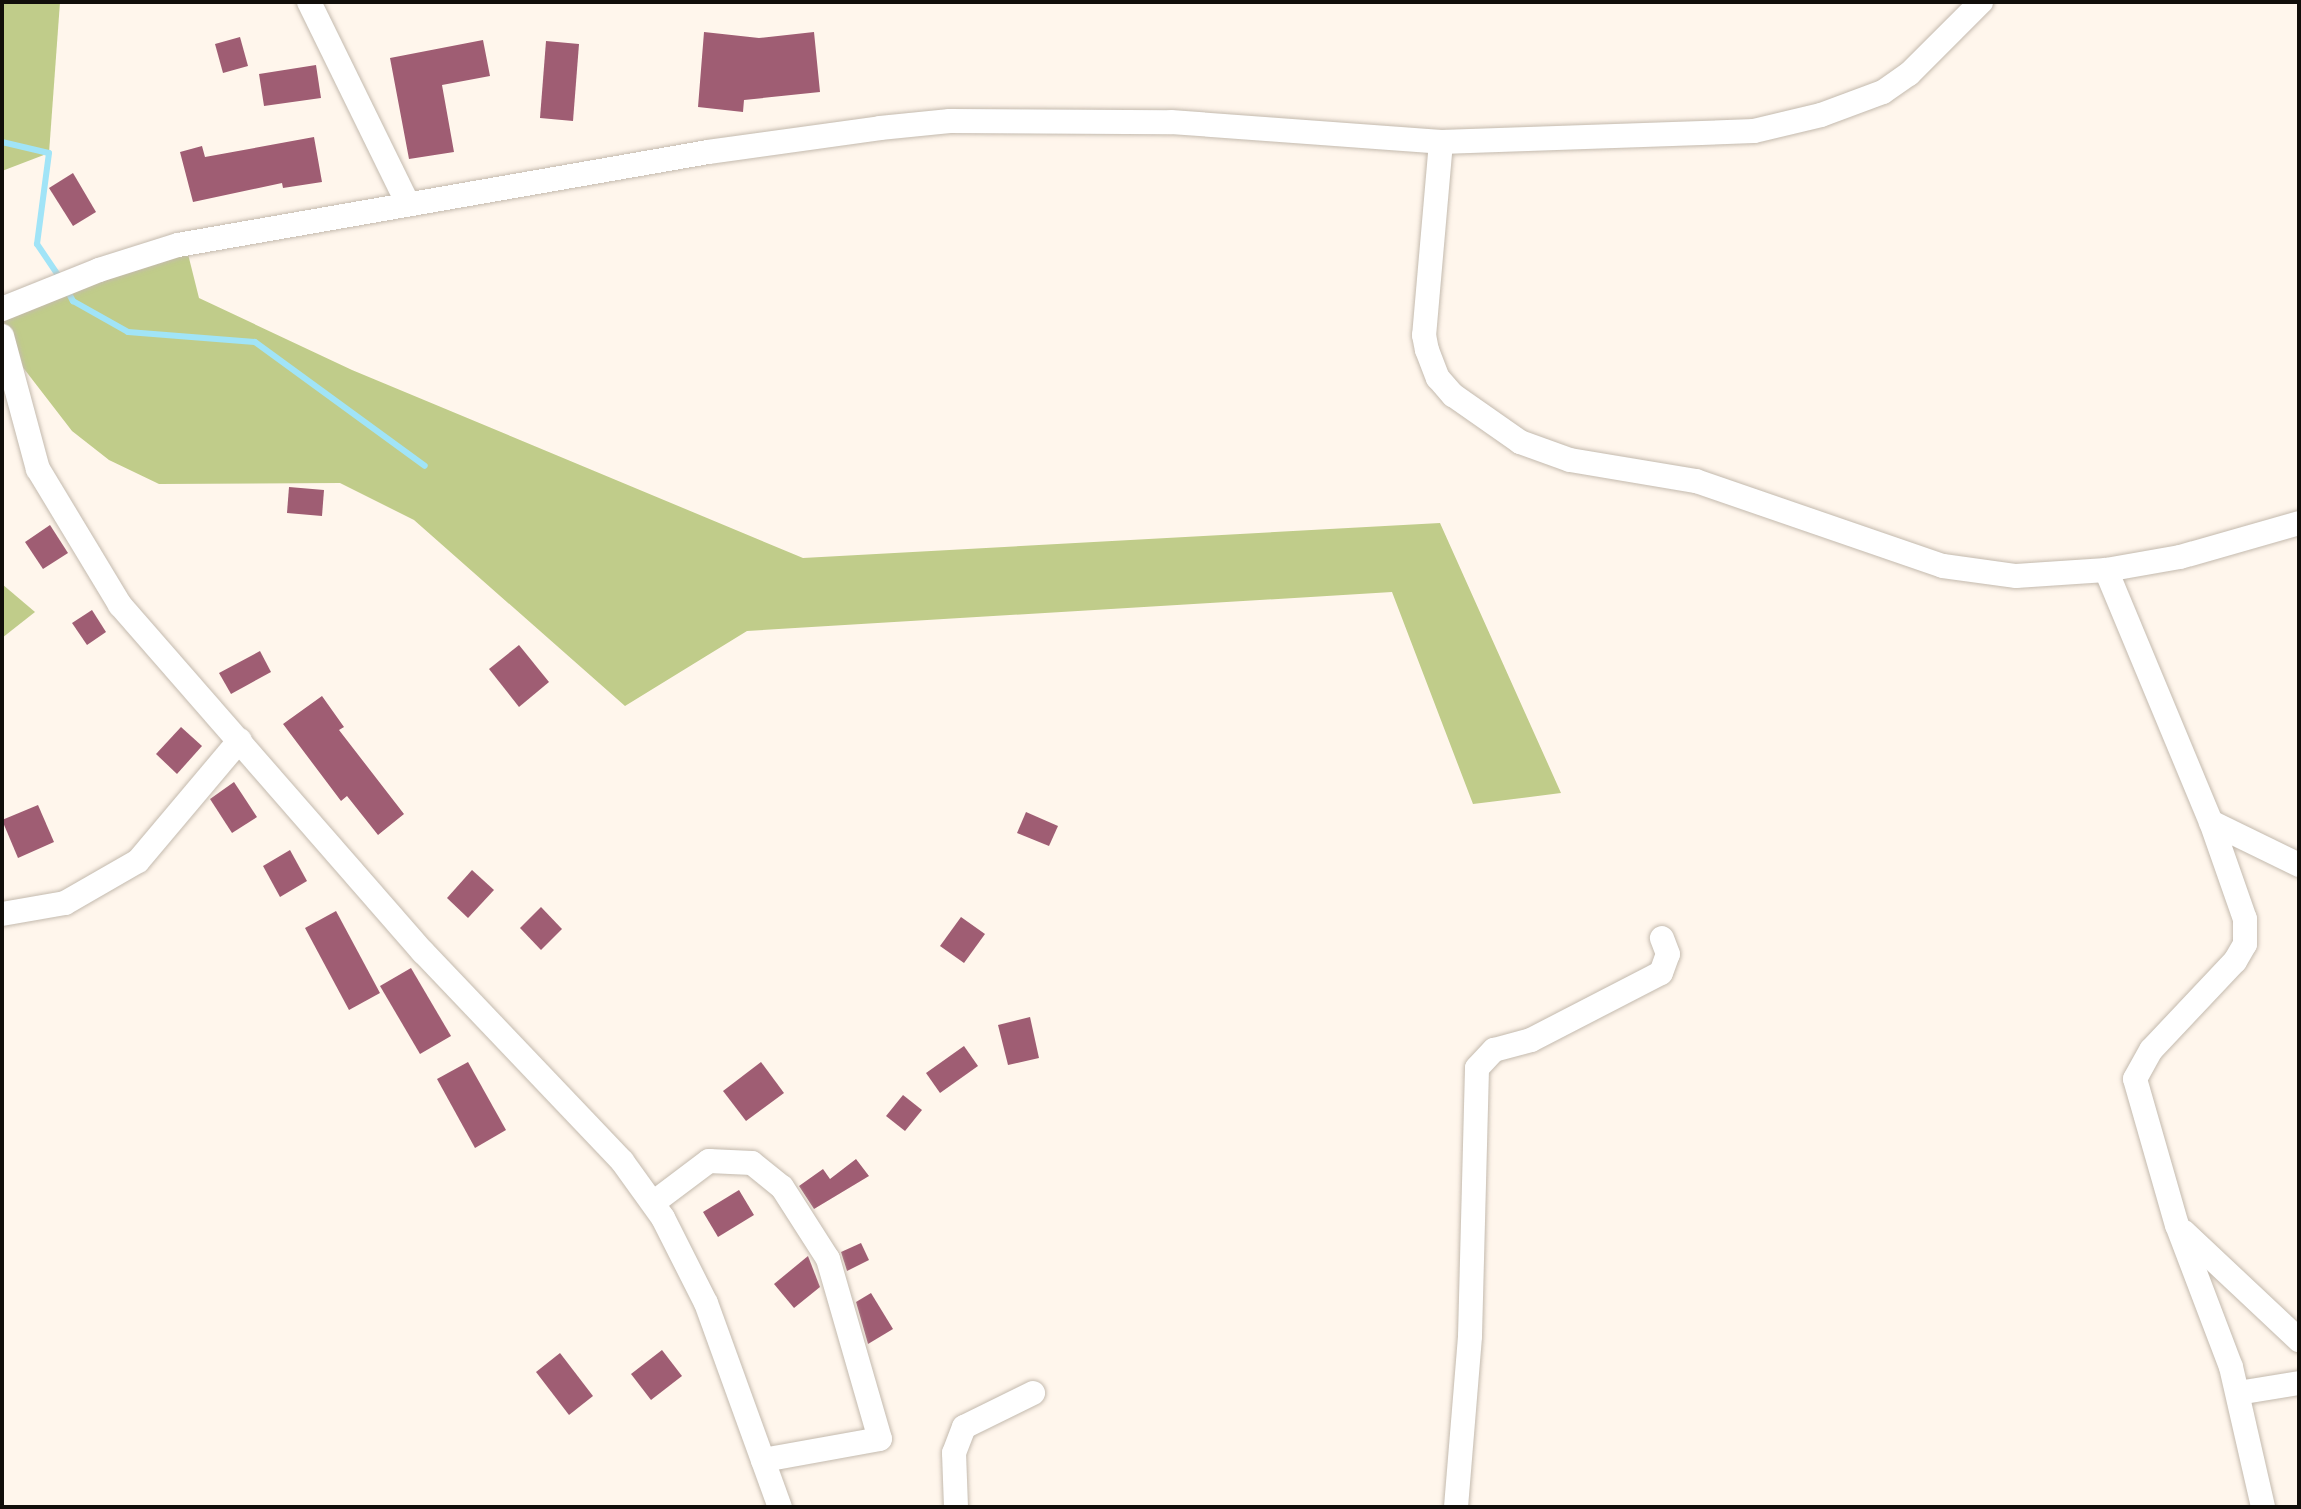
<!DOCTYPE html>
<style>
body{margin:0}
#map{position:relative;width:2301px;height:1509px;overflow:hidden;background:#fff6ec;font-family:"Space Grotesk",sans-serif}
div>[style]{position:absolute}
.green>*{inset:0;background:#c0cc8a}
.stream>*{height:6px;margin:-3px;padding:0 3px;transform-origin:3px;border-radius:3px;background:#a1e4f7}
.building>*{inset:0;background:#9f5d73}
.roads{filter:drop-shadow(0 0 2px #c4baae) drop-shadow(0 0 2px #c4baae)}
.minor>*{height:24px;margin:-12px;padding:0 12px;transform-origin:12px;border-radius:12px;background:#fff}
span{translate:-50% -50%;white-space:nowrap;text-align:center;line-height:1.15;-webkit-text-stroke:6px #fff;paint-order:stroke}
.frame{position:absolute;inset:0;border:4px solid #110e0a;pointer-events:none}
</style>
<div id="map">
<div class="green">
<div style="clip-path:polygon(2px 2px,60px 2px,49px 153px,2px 171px)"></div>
<div style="clip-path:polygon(184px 238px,199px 298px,352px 370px,803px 558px,1440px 523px,1561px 793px,1473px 804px,1392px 592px,747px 631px,625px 706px,414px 520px,340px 483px,159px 484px,109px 460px,72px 431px,8px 348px,2px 305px)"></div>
<div style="clip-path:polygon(2px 584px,35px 612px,2px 638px)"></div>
</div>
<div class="stream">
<div style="left:2px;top:142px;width:48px;rotate:13.2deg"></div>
<div style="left:49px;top:153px;width:92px;rotate:97.5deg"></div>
<div style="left:37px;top:244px;width:41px;rotate:55.9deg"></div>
<div style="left:66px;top:288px;width:15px;rotate:62deg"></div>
<div style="left:73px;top:301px;width:63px;rotate:29.4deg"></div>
<div style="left:128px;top:332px;width:127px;rotate:4.5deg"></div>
<div style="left:255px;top:342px;width:210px;rotate:36.1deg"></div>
</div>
<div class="building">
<div style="clip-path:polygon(704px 32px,759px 38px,814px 32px,820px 92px,744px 100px,743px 112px,698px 107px)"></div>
<div style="clip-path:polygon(240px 37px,248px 66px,223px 73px,215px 44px)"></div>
<div style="clip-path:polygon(483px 40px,490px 76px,442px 85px,454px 152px,409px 159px,390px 58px)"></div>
<div style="clip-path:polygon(546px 41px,579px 44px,573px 121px,540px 118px)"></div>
<div style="clip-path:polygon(316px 65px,321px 98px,264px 106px,259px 74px)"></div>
<div style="clip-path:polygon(314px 137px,322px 182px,283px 188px,282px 183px,193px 202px,180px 152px,202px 146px,205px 157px)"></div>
<div style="clip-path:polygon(73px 173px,96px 212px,73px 226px,49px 188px)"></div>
<div style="clip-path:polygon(289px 487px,324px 490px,322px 516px,287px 513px)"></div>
<div style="clip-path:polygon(50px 525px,68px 553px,43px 569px,25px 542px)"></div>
<div style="clip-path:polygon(92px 610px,106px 632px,87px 645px,72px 623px)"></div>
<div style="clip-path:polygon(519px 645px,549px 682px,519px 707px,489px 669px)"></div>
<div style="clip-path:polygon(260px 651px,271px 672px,231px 694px,219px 673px)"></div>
<div style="clip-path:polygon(322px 696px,344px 727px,339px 730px,404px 814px,378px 835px,347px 796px,341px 801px,283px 724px)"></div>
<div style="clip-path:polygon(181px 727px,202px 746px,177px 774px,156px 754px)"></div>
<div style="clip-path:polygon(234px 782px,257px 817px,232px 833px,210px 799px)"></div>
<div style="clip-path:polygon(38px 805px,54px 842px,18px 858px,2px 820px)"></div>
<div style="clip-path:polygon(1026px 812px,1058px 826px,1049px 846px,1017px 833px)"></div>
<div style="clip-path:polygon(290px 850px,307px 881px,280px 897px,263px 866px)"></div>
<div style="clip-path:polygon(472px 870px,494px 890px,468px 918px,447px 898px)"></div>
<div style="clip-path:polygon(541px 907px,562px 929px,541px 950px,520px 928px)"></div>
<div style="clip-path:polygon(336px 911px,380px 993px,349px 1010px,305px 928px)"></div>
<div style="clip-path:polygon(961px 917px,985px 934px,964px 963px,940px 946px)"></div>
<div style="clip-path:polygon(411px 968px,451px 1036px,420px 1054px,380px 986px)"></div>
<div style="clip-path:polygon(1030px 1017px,1039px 1058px,1008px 1065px,998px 1025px)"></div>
<div style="clip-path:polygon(964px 1046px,978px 1066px,940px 1093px,926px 1073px)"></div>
<div style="clip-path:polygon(468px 1062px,506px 1130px,475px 1148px,437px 1079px)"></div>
<div style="clip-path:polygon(761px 1062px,784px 1093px,746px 1121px,723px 1091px)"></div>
<div style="clip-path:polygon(903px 1095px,922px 1110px,905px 1131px,886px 1116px)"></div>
<div style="clip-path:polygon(856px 1159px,869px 1176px,814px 1209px,799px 1186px,823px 1169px,830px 1179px)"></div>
<div style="clip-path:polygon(739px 1190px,754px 1215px,718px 1237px,703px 1212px)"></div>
<div style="clip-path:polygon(861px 1243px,869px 1260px,847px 1271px,841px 1252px)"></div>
<div style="clip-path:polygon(808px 1256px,820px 1287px,794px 1308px,774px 1284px)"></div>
<div style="clip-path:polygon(871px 1293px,893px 1329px,868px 1344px,856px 1302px)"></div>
<div style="clip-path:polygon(662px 1350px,682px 1376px,651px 1400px,631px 1374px)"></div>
<div style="clip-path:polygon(560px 1353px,593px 1396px,569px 1415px,536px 1372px)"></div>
</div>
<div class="roads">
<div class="minor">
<div style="left:309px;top:2px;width:225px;rotate:63.9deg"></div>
<div style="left:1441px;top:142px;width:194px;rotate:95deg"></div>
<div style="left:1424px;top:335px;width:15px;rotate:79deg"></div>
<div style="left:1427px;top:350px;width:30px;rotate:69deg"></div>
<div style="left:1438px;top:378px;width:23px;rotate:49deg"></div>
<div style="left:1453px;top:395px;width:82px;rotate:35deg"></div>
<div style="left:1520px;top:442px;width:53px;rotate:19.8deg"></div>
<div style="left:1570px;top:460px;width:128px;rotate:9.5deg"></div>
<div style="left:1696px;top:481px;width:261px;rotate:19deg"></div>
<div style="left:1943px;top:566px;width:74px;rotate:7.8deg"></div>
<div style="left:2016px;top:576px;width:90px;rotate:-3.8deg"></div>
<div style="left:2106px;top:570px;width:75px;rotate:-10deg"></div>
<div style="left:2180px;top:557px;width:124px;rotate:-15.9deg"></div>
<div style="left:2px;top:309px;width:105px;rotate:-21.9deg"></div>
<div style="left:99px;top:270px;width:83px;rotate:-17.6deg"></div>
<div style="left:178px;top:245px;width:538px;rotate:-9.95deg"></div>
<div style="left:708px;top:152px;width:174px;rotate:-7.9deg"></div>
<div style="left:880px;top:128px;width:70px;rotate:-5.7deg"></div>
<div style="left:950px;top:121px;width:221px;rotate:0.3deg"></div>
<div style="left:1171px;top:122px;width:271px;rotate:4.2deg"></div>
<div style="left:1441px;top:142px;width:313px;rotate:-2deg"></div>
<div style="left:1754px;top:131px;width:69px;rotate:-13.4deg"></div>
<div style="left:1821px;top:115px;width:66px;rotate:-20.4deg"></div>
<div style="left:1883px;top:92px;width:32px;rotate:-35deg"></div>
<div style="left:1909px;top:74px;width:102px;rotate:-45deg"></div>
<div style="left:2px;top:336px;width:138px;rotate:74.9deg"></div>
<div style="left:38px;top:469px;width:159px;rotate:58.9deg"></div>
<div style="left:120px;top:605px;width:461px;rotate:48.9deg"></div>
<div style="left:423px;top:952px;width:289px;rotate:46.4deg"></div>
<div style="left:622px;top:1161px;width:70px;rotate:54.3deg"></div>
<div style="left:663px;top:1218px;width:95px;rotate:63.2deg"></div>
<div style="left:706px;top:1303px;width:217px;rotate:70.1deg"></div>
<div style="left:2106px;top:570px;width:273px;rotate:67.4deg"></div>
<div style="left:2211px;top:822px;width:103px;rotate:70.7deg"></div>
<div style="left:2245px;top:919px;width:25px;rotate:90deg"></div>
<div style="left:2245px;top:944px;width:20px;rotate:120deg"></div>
<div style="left:2235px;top:961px;width:122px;rotate:133.3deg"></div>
<div style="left:2151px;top:1050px;width:33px;rotate:119deg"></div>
<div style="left:2135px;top:1079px;width:152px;rotate:74deg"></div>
<div style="left:2177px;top:1225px;width:152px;rotate:69.2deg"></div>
<div style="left:2231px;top:1367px;width:144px;rotate:77.1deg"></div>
<div style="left:2211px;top:822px;width:98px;rotate:26deg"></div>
<div style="left:2px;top:914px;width:64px;rotate:-9.9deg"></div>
<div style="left:65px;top:903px;width:84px;rotate:-29.9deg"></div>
<div style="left:138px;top:861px;width:158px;rotate:-49.9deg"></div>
<div style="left:653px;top:1203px;width:70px;rotate:-36.9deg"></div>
<div style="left:709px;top:1161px;width:43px;rotate:2.7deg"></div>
<div style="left:752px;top:1163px;width:38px;rotate:39deg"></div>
<div style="left:782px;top:1187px;width:85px;rotate:57.4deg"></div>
<div style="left:828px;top:1259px;width:187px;rotate:73.9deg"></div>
<div style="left:880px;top:1439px;width:119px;rotate:169.8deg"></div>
<div style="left:2184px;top:1232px;width:158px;rotate:43.2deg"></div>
<div style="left:2238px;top:1393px;width:62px;rotate:-9.3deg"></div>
<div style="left:956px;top:1507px;width:54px;rotate:-92.1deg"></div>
<div style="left:954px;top:1453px;width:28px;rotate:-69deg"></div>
<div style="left:964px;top:1427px;width:77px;rotate:-26.2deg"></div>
<div style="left:1456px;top:1507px;width:172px;rotate:-85.3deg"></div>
<div style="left:1470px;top:1336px;width:268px;rotate:-88.5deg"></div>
<div style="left:1477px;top:1068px;width:25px;rotate:-47deg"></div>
<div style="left:1494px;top:1050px;width:38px;rotate:-15deg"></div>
<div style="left:1531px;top:1040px;width:146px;rotate:-27.3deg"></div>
<div style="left:1661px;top:973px;width:20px;rotate:-70deg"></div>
<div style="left:1668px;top:954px;width:17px;rotate:-111deg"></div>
</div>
</div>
<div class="frame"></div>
</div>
